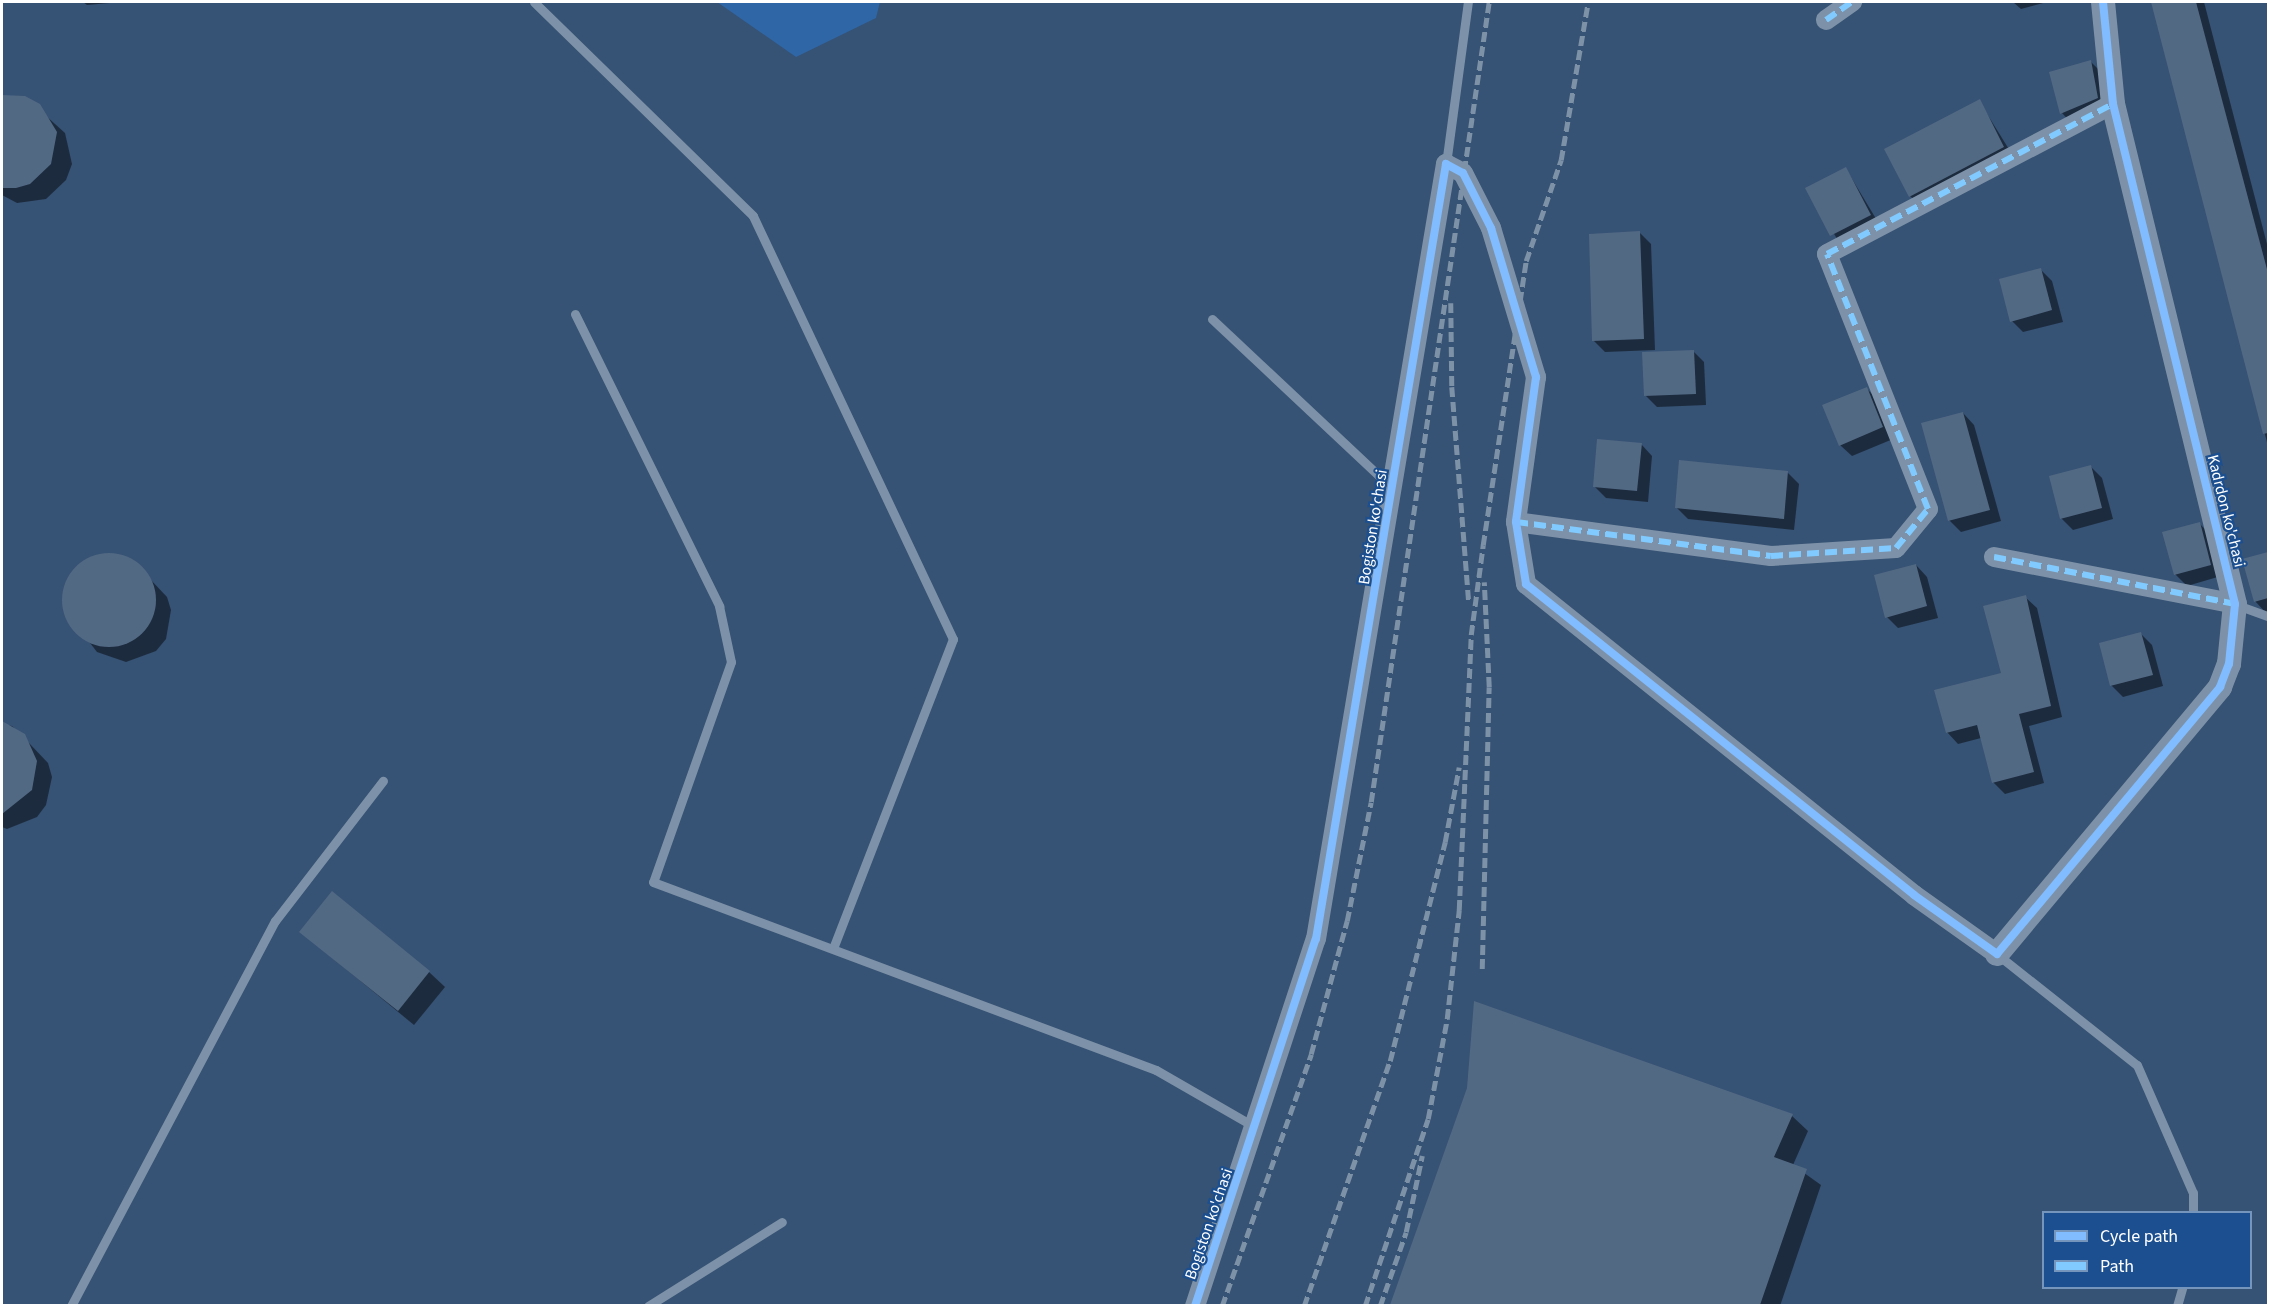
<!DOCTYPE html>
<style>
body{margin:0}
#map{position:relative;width:2270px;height:1307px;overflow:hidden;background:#365274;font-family:"Source Sans 3",sans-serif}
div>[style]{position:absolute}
.green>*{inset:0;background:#2f66a5}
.shadow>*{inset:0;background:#0007}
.building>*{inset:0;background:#526984}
.round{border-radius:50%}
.service>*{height:9px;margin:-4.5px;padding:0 4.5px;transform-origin:4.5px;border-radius:4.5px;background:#7d92a8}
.minor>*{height:20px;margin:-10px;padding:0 10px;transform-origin:10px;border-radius:10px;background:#7d92a8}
.tertiary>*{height:24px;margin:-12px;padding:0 12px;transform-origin:12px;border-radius:12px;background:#7d92a8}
.rail>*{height:4.5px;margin-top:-2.25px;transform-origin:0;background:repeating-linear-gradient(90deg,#7e92a7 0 10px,transparent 0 14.5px)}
.quiet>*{height:6px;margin-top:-3px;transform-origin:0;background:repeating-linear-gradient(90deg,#80caff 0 12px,transparent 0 18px)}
.cycleway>*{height:8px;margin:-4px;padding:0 4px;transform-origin:4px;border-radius:4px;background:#80bcff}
span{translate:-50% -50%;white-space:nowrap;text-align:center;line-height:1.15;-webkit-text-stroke:4.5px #1b4f8f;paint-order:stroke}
.street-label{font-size:16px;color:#fff}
.frame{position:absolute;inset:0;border:3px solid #fff;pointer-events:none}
.legend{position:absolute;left:2042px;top:1211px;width:210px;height:78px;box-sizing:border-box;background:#1b4f8f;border:2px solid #7695bc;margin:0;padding:8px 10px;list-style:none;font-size:18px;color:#fff}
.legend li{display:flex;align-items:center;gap:12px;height:30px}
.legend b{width:30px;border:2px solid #7695bc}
</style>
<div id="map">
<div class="green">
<div style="clip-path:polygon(717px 2px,880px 2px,876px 18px,796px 57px)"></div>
</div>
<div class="shadow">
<div style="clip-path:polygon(83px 2px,121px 2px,87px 5px)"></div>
<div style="clip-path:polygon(2013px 2px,2047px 2px,2021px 9px)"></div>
<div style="clip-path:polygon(2153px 2px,2204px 2px,2268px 248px,2268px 446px)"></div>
<div style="clip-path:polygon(2091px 62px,2102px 73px,2109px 110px,2073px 125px,2062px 113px)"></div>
<div style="clip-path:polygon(25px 97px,65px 133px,72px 164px,66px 180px,46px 199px,17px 203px,2px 195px,2px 98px)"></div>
<div style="clip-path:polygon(1979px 101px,2015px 159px,1922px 207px,1910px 196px)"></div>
<div style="clip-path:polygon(1846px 169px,1881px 227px,1842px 247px,1807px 189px)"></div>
<div style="clip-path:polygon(1640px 233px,1651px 244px,1655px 350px,1605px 352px,1594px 341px)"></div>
<div style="clip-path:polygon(2041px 270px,2052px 281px,2063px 322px,2023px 332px,2012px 321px)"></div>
<div style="clip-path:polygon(1693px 351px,1704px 362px,1706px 405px,1657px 407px,1645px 395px)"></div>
<div style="clip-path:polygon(1866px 388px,1878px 400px,1893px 439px,1852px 456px,1840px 445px)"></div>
<div style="clip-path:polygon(1963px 413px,1974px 425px,2001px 521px,1961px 532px,1949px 520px)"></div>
<div style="clip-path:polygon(1641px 444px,1652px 456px,1648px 502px,1606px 498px,1594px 486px)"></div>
<div style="clip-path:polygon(2091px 467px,2102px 478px,2113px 519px,2073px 530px,2061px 518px)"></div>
<div style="clip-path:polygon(1787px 472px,1799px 484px,1794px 530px,1688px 519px,1677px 508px)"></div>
<div style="clip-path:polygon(2200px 524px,2211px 536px,2221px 576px,2187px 586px,2175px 574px)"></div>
<div style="clip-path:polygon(104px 554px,132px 560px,167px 597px,171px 610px,166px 639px,156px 651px,126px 662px,97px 652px,64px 609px,69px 578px,78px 566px)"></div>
<div style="clip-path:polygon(2268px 554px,2268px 612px,2266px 613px,2255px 601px,2244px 560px)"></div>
<div style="clip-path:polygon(1916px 565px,1927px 577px,1938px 618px,1898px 628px,1887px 617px)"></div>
<div style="clip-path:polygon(2025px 597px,2037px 608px,2062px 717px,2029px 726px,2044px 783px,2005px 794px,1993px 782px,1981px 738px,1958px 744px,1947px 732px,2003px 674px)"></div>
<div style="clip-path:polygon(2141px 634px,2152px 645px,2163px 686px,2123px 697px,2111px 685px)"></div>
<div style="clip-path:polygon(2px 724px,12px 726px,28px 742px,48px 763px,52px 777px,46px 805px,37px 817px,7px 829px,2px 827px)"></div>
<div style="clip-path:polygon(301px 932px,429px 972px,445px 987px,414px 1025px)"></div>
<div style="clip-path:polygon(1476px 1003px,1792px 1116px,1808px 1131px,1793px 1165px,1821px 1185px,1780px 1306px,1391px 1306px,1469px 1089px)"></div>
</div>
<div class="building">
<div style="clip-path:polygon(2151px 2px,2196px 2px,2268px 273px,2268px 433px,2263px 434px)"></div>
<div style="clip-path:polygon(2091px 60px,2098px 98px,2060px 114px,2049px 72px)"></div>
<div style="clip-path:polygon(2px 95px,25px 96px,40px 104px,57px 132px,51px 164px,30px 184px,16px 188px,2px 188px)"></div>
<div style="clip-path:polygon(1980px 99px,2004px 147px,1909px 197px,1884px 149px)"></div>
<div style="clip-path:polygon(1846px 167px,1871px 215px,1830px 236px,1805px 188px)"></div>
<div style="clip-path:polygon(1640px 231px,1644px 339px,1592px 341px,1589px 234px)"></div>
<div style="clip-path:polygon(2041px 268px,2052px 310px,2010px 322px,1999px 279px)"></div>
<div style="clip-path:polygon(1694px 350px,1696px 394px,1644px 396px,1642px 352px)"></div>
<div style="clip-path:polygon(1867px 387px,1883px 427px,1839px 446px,1822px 405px)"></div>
<div style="clip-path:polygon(1963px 412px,1990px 510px,1948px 521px,1921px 423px)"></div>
<div style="clip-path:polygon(1597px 439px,1642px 443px,1637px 491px,1593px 487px)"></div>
<div style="clip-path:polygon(1679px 460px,1788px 471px,1784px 519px,1675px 508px)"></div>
<div style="clip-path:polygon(2091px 465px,2102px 508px,2060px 519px,2049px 476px)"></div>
<div style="clip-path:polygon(2200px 522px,2211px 565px,2174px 575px,2162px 532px)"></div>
<div style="clip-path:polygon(2268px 552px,2268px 598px,2254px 602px,2242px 559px)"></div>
<div class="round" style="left:62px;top:553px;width:94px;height:94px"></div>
<div style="clip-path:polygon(1916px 564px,1927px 606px,1885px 618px,1874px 575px)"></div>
<div style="clip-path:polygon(2026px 595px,2051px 706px,2019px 714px,2034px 772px,1992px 783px,1977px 725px,1946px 733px,1934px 690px,2001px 673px,1983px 606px)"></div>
<div style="clip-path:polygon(2141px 632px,2153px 675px,2110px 686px,2099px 643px)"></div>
<div style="clip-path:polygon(2px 721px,25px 734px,37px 761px,32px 790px,2px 814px)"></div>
<div style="clip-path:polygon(332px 891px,430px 971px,398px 1011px,299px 932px)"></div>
<div style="clip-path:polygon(1474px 1001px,1793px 1114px,1774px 1157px,1807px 1169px,1760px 1305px,1390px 1305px,1467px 1088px)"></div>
</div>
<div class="service">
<div style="left:534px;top:2px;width:306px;rotate:44.3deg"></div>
<div style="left:753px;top:216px;width:468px;rotate:64.7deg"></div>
<div style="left:953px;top:639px;width:331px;rotate:111.2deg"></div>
<div style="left:1446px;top:164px;width:163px;rotate:-82.3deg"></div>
<div style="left:575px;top:314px;width:326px;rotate:63.7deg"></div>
<div style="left:719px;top:606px;width:57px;rotate:77.9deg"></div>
<div style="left:731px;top:662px;width:233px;rotate:109.5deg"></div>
<div style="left:653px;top:882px;width:537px;rotate:20.49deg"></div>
<div style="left:1156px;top:1070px;width:114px;rotate:29.9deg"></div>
<div style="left:1212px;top:319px;width:245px;rotate:43.2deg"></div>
<div style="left:2237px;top:605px;width:33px;rotate:20deg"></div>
<div style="left:1998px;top:955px;width:177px;rotate:38.4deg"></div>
<div style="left:2137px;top:1065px;width:140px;rotate:66.4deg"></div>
<div style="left:2193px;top:1193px;width:19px;rotate:90deg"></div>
<div style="left:71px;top:1306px;width:436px;rotate:-62.1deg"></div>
<div style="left:275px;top:921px;width:177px;rotate:-52.4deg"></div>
<div style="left:648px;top:1306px;width:158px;rotate:-32.1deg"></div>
<div style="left:2177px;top:1306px;width:19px;rotate:-74deg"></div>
</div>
<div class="minor">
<div style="left:1826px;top:20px;width:32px;rotate:-35deg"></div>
<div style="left:1516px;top:522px;width:257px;rotate:7.6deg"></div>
<div style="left:1771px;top:556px;width:125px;rotate:-3.7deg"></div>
<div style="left:1896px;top:548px;width:50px;rotate:-50.6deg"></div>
<div style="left:1928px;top:509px;width:274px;rotate:-111.6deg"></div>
<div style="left:1827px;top:254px;width:323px;rotate:-27.7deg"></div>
<div style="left:1994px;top:557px;width:246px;rotate:11deg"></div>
<div style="left:1195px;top:1306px;width:386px;rotate:-71.8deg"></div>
<div style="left:1316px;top:939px;width:786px;rotate:-80.48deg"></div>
<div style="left:1446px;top:164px;width:19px;rotate:28deg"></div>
<div style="left:1463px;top:173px;width:62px;rotate:63deg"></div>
<div style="left:1491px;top:228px;width:156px;rotate:73.2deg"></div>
<div style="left:1536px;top:377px;width:146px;rotate:97.9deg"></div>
<div style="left:1516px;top:522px;width:63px;rotate:80.8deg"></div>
<div style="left:1526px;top:584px;width:497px;rotate:38.7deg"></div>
<div style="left:1914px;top:895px;width:102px;rotate:35.4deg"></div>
</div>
<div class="tertiary">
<div style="left:1997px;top:954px;width:348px;rotate:-50.1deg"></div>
<div style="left:2220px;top:687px;width:25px;rotate:-69deg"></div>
<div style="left:2229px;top:664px;width:60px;rotate:-84.3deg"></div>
<div style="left:2235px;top:604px;width:515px;rotate:-103.71deg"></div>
<div style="left:2113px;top:104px;width:102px;rotate:-95.6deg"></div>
</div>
<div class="rail">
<div style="left:1451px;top:303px;width:84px;rotate:89.3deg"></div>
<div style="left:1452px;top:387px;width:216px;rotate:85.5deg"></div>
<div style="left:1482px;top:969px;width:282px;rotate:-88.6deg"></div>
<div style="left:1489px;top:687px;width:105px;rotate:-92.7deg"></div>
<div style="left:1222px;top:1306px;width:267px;rotate:-70.5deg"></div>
<div style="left:1311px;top:1054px;width:138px;rotate:-74.9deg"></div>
<div style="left:1347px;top:921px;width:121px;rotate:-78.6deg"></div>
<div style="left:1371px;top:802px;width:809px;rotate:-81.61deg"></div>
<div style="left:1304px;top:1306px;width:260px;rotate:-70.7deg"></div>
<div style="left:1390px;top:1061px;width:226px;rotate:-75.9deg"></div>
<div style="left:1445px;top:842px;width:76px;rotate:-79.4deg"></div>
<div style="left:1365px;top:1306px;width:197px;rotate:-71.4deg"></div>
<div style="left:1428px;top:1119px;width:102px;rotate:-79.2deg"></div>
<div style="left:1447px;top:1019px;width:110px;rotate:-83.7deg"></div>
<div style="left:1459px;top:910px;width:275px;rotate:-87.5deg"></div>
<div style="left:1471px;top:635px;width:91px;rotate:-82.4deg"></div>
<div style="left:1483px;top:545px;width:287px;rotate:-81.4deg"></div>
<div style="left:1526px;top:261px;width:107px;rotate:-70.9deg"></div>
<div style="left:1561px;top:160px;width:160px;rotate:-80.3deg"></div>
<div style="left:1380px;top:1306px;width:78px;rotate:-70.6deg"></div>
<div style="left:1406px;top:1232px;width:78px;rotate:-78.1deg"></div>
</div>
<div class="quiet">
<div style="left:1826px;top:20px;width:32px;rotate:-35deg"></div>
<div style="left:1516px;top:522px;width:257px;rotate:7.6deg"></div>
<div style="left:1771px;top:556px;width:125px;rotate:-3.7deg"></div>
<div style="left:1896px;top:548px;width:50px;rotate:-50.6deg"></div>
<div style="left:1928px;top:509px;width:274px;rotate:-111.6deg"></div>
<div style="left:1827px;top:254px;width:323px;rotate:-27.7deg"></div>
<div style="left:1994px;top:557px;width:246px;rotate:11deg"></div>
</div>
<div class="cycleway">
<div style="left:1195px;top:1306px;width:386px;rotate:-71.8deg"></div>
<div style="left:1316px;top:939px;width:786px;rotate:-80.48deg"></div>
<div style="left:1446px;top:164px;width:19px;rotate:28deg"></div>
<div style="left:1463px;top:173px;width:62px;rotate:63deg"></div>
<div style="left:1491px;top:228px;width:156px;rotate:73.2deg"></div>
<div style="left:1536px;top:377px;width:146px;rotate:97.9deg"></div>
<div style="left:1516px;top:522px;width:63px;rotate:80.8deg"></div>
<div style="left:1526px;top:584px;width:497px;rotate:38.7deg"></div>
<div style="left:1914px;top:895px;width:102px;rotate:35.4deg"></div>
<div style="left:1997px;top:954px;width:348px;rotate:-50.1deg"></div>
<div style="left:2220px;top:687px;width:25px;rotate:-69deg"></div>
<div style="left:2229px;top:664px;width:60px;rotate:-84.3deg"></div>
<div style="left:2235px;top:604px;width:515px;rotate:-103.71deg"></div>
<div style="left:2113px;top:104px;width:102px;rotate:-95.6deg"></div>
</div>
<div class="street-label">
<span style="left:2226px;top:511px;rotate:76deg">Kadrdon ko'chasi</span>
<span style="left:1373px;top:527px;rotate:-81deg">Bogiston ko'chasi</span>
<span style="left:1209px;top:1224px;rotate:-71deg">Bogiston ko'chasi</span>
</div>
<div class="frame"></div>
<ul class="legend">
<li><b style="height:8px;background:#80bcff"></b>Cycle path</li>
<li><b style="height:8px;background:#80caff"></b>Path</li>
</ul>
</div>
